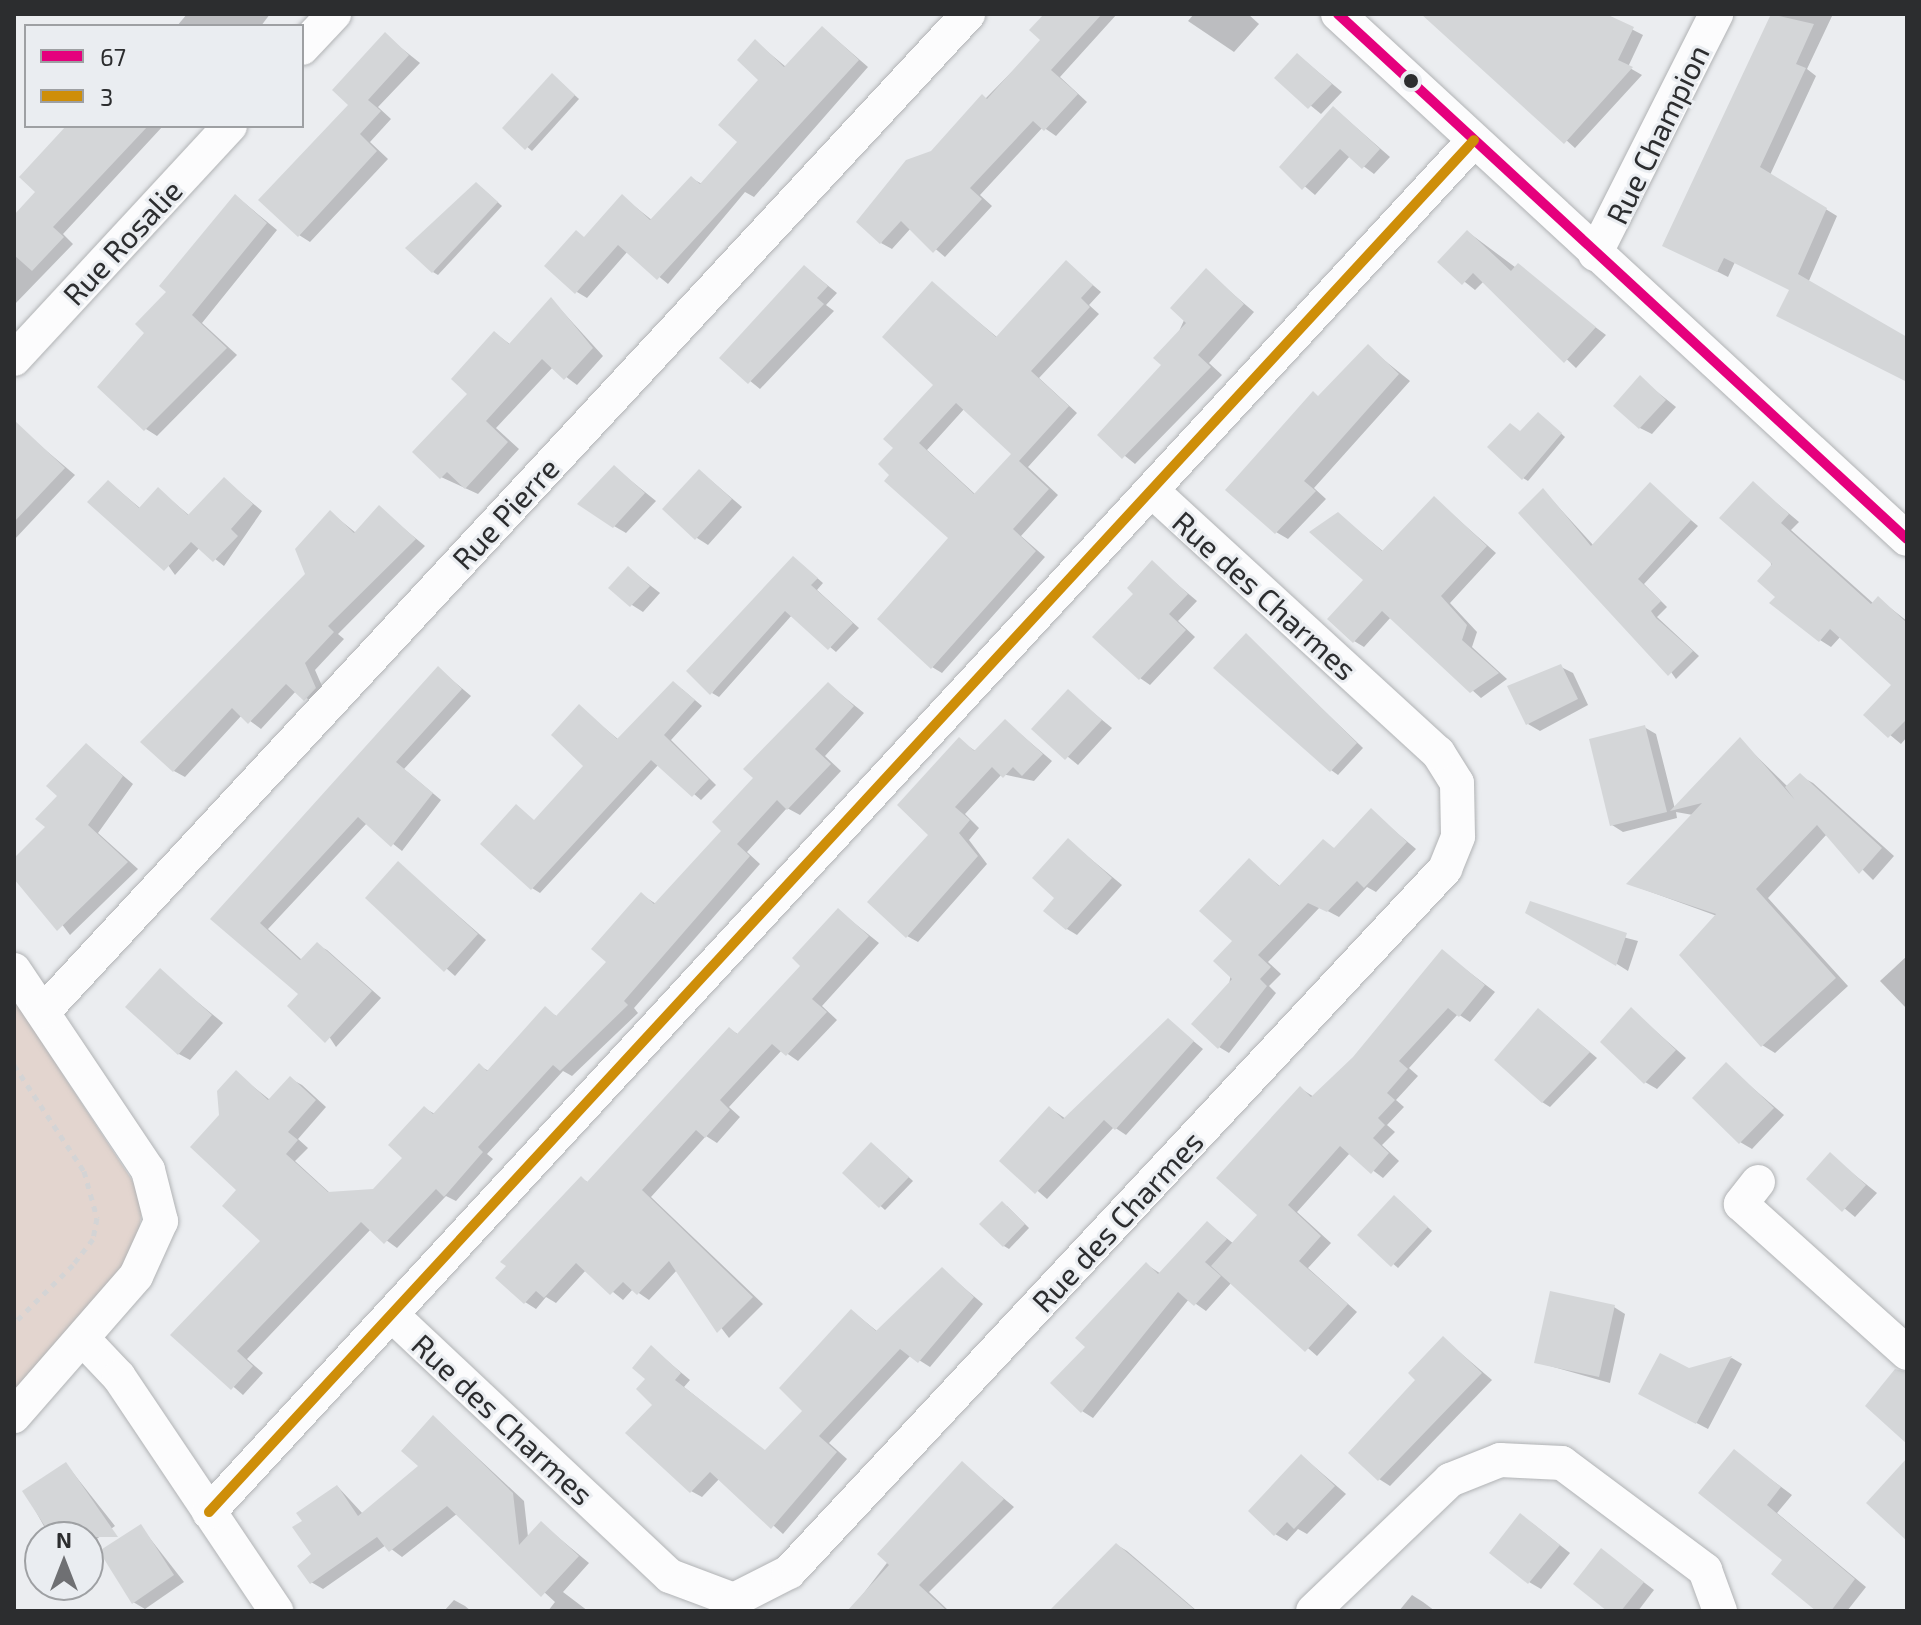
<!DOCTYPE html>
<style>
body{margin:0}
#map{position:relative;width:1921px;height:1625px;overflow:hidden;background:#ebedf0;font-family:"Exo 2",sans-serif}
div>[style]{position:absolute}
.green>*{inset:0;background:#e3d5cf}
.shadow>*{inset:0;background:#0003}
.building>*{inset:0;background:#d4d6d8}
.path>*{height:5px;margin-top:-2.5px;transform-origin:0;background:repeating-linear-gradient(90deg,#d4d4d5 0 6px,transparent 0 12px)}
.roads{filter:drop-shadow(0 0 2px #b1b3b5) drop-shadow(0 0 2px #b1b3b5)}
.minor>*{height:34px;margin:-17px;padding:0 17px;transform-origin:17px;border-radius:17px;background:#fcfcfd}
.bus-1>*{height:10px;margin:-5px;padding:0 5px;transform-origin:5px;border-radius:5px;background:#e5007d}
.bus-2>*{height:10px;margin:-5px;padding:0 5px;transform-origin:5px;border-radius:5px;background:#ce8e09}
.dots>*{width:22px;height:22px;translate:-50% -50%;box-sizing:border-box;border:4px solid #eaedf1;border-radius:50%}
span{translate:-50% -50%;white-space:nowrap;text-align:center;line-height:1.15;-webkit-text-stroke:6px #eaedf1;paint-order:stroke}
.street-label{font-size:30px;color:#2c2d2f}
.frame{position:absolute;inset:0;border:16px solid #2c2d2f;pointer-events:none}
.legend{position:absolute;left:24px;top:24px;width:280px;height:104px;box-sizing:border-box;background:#eaedf1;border:2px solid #9ea0a3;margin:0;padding:10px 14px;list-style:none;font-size:24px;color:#2c2d2f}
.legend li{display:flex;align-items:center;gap:16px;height:40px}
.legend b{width:40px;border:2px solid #9ea0a3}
.north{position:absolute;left:24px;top:1521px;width:80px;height:80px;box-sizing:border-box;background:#eaedf1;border:2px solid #9ea0a3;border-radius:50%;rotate:0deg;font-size:22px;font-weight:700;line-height:32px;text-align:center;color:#2c2d2f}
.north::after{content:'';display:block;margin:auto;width:28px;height:36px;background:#6f7073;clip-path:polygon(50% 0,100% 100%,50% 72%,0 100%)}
</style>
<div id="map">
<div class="green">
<div style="clip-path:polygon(14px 1000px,143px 1197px,137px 1251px,14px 1391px)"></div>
</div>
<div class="shadow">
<div style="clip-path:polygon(187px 14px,270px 14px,261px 26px,177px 26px)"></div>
<div style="clip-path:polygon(1047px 14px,1117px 14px,1060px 77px,1087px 102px,1056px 136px,1043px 127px,980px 195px,992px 206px,945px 257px,911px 228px,892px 249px,881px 243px,932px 153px,1043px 40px)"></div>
<div style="clip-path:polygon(1194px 14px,1248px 14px,1259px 24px,1234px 52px,1188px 21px)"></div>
<div style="clip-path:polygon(1426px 14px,1602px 14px,1643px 35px,1628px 67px,1642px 75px,1575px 148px)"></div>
<div style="clip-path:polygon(1774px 14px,1833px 14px,1807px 69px,1816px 76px,1770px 175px,1837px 216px,1808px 283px,1907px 340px,1907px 380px,1820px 332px,1791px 290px,1735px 262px,1728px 277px,1665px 245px)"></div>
<div style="clip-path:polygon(823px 28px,868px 67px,754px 197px,745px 192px,668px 284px,628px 251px,587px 298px,577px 292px,586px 238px,623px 197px,653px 221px,691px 178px,702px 184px,740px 142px,761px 79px,756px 42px,786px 67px)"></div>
<div style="clip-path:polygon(385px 35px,420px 63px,378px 107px,391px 119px,370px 142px,388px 159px,310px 242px,299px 235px)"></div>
<div style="clip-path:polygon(1298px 55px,1342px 92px,1321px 114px,1277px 78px)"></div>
<div style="clip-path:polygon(557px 79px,579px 99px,532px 151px,505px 128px)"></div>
<div style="clip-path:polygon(1334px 108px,1390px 157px,1374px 174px,1350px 156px,1315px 195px,1282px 167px)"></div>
<div style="clip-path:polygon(72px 126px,163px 126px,63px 234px,73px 244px,14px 305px,14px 218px,38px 192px)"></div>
<div style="clip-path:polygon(482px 188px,502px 206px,438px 275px,433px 272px)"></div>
<div style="clip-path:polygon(236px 196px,277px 230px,202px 323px,237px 355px,157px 436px,146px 429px,168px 292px)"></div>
<div style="clip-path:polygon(1468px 232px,1606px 335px,1576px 368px,1484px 281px,1475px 290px,1440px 262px)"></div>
<div style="clip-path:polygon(evenodd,1066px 262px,1101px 292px,1089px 305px,1099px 314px,1039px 378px,1077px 413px,1028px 467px,1058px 495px,1021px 536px,1045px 557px,942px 673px,932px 667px,951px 538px,892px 475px,895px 447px,935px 385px,933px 284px,998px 338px,1066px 262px,965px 408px,1014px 454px,976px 495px,927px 450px,965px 408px)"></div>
<div style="clip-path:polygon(805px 267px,837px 293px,826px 305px,834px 311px,760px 389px,722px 358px)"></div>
<div style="clip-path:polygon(1206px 271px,1254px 312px,1209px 363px,1222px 375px,1135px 464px,1099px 435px,1164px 365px)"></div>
<div style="clip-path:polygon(552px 300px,603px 356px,577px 385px,553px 367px,496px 428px,519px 449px,478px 494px,441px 477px,495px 333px,511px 345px)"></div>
<div style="clip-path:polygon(1368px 347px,1410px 381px,1314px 488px,1326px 499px,1288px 539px,1276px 532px,1320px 398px)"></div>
<div style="clip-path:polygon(1640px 378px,1676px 407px,1652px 434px,1640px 428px)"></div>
<div style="clip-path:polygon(1543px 417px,1565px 437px,1528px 481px,1523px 478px)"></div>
<div style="clip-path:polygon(23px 431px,75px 475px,14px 540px,14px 442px)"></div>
<div style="clip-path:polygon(614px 467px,656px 501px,626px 533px,614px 526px)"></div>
<div style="clip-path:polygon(700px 471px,742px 507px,708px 545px,697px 538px)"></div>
<div style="clip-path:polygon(225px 480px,262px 511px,224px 566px,200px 547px,175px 575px,109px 482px,141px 509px,159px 490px,190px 516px)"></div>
<div style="clip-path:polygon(1754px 484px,1799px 522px,1791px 530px,1874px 604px,1879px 599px,1907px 621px,1907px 737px,1901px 744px,1866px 715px,1893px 685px,1841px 636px,1831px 647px,1820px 640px,1778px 597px)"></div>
<div style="clip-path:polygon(1650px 485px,1698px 526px,1644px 584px,1667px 607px,1657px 617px,1699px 656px,1676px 679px,1543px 490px,1594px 546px)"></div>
<div style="clip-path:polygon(1434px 498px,1496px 553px,1450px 603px,1477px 632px,1472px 647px,1507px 679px,1481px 698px,1391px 617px,1364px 647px,1354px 641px,1366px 579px,1338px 514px,1384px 552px)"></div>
<div style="clip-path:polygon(379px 508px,425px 546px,338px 634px,344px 639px,315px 670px,326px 695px,317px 705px,296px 691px,261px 729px,242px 715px,185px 777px,174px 771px,143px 742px,307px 575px,330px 512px,356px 533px)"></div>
<div style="clip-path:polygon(800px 563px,823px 583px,817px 590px,859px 628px,836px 652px,792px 615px,719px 697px,712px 693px)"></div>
<div style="clip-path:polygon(1152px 563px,1197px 601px,1178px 621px,1195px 637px,1150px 685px,1140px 678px,1136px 594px)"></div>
<div style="clip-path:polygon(628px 568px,660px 593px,643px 612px,632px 605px)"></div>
<div style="clip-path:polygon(1246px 636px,1363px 748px,1338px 775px,1331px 770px)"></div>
<div style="clip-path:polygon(1561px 667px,1573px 673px,1588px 705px,1540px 731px,1528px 724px)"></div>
<div style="clip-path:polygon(438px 668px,471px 696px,404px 769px,441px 800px,402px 851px,367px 823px,268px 929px,303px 961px,317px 945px,327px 950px,381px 998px,336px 1047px,301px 994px,213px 918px)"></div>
<div style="clip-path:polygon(828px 684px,864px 713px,825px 756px,841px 771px,800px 815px,787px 808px,747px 852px,760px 864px,634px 1008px,638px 1013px,572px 1076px,563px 1071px,487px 1154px,493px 1159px,456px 1201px,446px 1196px,397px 1248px,371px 1229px,247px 1359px,263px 1373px,243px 1395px,173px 1334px,263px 1241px,239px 1190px,221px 1116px,236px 1073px,270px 1100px,291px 1079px,302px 1085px,326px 1107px,298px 1139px,308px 1148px,295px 1161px,331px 1194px,374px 1191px,404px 1158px,424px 1108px,435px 1114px,479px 1066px,489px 1071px,545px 1009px,558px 1017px,609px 962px,641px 894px,656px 904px,724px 831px)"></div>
<div style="clip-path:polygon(682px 689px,702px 706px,671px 740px,716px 785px,701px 800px,659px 764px,540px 893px,532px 888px,535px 821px,586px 766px,579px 707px,619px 740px)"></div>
<div style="clip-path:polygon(1068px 692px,1112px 728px,1078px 765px,1034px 729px)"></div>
<div style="clip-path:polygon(1005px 721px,1052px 761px,1034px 781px,1002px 774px,965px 814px,979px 828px,969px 840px,987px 864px,918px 942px,907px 936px,959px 740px,977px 752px)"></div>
<div style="clip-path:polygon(1644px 727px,1656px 734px,1675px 809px,1740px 740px,1788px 787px,1800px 776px,1813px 783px,1894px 856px,1873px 880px,1827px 834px,1768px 898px,1848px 986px,1775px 1053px,1762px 1045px,1717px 916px,1629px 884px,1693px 815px,1676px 812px,1677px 818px,1623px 832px,1612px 825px)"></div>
<div style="clip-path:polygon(87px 745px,133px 784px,98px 833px,138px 869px,70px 935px,14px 861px,48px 827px)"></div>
<div style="clip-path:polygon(1371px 811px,1416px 849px,1376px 892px,1367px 887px,1339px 917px,1320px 907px,1268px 962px,1281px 974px,1269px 986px,1276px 993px,1229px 1053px,1219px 1047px,1249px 861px,1281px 887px,1323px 841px,1335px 849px)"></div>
<div style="clip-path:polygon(1068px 840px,1122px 885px,1077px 935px,1067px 929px,1057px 898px)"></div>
<div style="clip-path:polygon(398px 863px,486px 940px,455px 976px,367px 898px)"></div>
<div style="clip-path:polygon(838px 910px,879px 943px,822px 1006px,837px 1020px,798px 1061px,782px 1050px,729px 1107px,740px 1117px,717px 1143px,706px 1136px,651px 1197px,763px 1304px,729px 1338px,677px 1270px,649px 1300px,633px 1289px,623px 1300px,586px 1270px,556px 1303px,546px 1297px,536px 1309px,525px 1302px,581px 1178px,589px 1183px,730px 1029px,739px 1035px,803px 966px)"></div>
<div style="clip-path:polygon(1528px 912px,1638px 941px,1628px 971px,1617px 964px)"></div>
<div style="clip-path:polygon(1443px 952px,1495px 992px,1470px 1022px,1458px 1014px,1409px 1068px,1418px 1076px,1396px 1100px,1404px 1107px,1387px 1125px,1395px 1132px,1382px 1145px,1399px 1161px,1383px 1178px,1350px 1153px,1297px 1212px,1331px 1243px,1308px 1268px,1357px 1312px,1317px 1356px,1232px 1282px,1206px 1311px,1189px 1299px,1093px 1418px,1082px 1411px,1088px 1347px,1146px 1264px,1161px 1274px,1207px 1223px,1234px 1244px,1259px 1215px,1300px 1088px,1314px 1097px,1354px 1058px)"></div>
<div style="clip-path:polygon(1907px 956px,1907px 1009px,1880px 981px)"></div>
<div style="clip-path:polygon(160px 971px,223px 1023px,190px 1060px,179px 1054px)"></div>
<div style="clip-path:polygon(1632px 1010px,1686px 1058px,1657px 1089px,1645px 1082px)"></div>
<div style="clip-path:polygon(1547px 1016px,1597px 1058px,1550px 1107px,1542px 1102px)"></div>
<div style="clip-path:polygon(1168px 1020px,1203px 1049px,1126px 1135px,1114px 1127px,1047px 1199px,1002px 1160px,1050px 1108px,1066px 1119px)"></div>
<div style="clip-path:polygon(1726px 1065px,1784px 1115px,1752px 1149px,1740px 1142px)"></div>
<div style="clip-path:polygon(877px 1148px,913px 1181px,885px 1210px,844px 1173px)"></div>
<div style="clip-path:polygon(1830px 1155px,1877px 1193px,1855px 1217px,1809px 1179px)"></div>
<div style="clip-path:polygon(1400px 1201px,1432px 1231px,1398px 1268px,1360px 1235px)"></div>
<div style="clip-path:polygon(1007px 1206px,1029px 1228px,1009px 1249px,1004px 1246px)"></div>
<div style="clip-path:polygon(943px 1270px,983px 1304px,930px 1367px,911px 1355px,829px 1443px,847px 1459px,783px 1534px,720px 1478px,702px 1497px,691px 1491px,654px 1405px,647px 1379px,652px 1348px,690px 1380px,684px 1387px,766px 1452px,805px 1411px,852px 1311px,878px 1332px)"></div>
<div style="clip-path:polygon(1614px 1307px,1625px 1314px,1610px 1383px,1536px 1362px)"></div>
<div style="clip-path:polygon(1443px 1338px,1492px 1380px,1390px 1486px,1379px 1479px,1418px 1379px)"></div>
<div style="clip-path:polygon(1732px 1358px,1742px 1364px,1708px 1429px,1653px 1400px,1688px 1371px)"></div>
<div style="clip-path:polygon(434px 1417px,524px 1501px,528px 1537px,541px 1523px,589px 1563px,563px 1592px,588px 1611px,548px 1611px,555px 1602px,458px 1513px,402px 1557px,386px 1545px,323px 1589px,311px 1582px,338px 1487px,363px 1514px,421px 1467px)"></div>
<div style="clip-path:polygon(1734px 1452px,1792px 1495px,1777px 1513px,1866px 1587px,1847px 1611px,1819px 1611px,1784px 1560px)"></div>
<div style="clip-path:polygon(1302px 1456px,1346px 1494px,1307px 1534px,1298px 1529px,1287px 1541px,1275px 1534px)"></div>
<div style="clip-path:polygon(66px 1464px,115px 1526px,88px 1545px,88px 1537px,50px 1537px,25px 1492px)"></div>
<div style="clip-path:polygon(963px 1464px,1014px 1507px,929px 1592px,949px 1611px,850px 1611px)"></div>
<div style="clip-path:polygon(1532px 1523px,1570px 1553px,1541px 1589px,1529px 1582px)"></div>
<div style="clip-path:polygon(141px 1527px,184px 1582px,145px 1609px,133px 1602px)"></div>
<div style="clip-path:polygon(1117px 1545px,1127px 1551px,1197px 1611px,1053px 1611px)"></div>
<div style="clip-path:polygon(1602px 1550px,1654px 1590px,1638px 1611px,1610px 1611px)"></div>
<div style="clip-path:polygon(1412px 1595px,1423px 1602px,1435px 1611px,1399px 1611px)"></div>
<div style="clip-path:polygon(454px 1600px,465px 1606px,471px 1611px,444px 1611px)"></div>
</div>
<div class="building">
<div style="clip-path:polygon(1044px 14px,1102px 14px,1051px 70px,1078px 94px,1044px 131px,1033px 121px,970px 188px,982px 199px,933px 253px,901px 221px,880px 244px,856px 222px,906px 160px,931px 151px,982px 94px,987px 99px,1040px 40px,1029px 30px)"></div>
<div style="clip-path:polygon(1421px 14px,1606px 14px,1634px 27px,1618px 60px,1633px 67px,1564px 144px)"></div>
<div style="clip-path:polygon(1771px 14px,1814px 24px,1796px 64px,1806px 68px,1760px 167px,1827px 208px,1798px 274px,1907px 337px,1907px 382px,1776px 316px,1789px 290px,1724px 258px,1717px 272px,1662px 246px)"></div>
<div style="clip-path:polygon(822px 26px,859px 60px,657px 280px,618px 245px,575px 294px,544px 266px,576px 230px,584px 237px,622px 194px,650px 220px,691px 176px,700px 184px,737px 142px,718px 125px,758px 80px,737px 60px,755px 39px,784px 67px)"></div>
<div style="clip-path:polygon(385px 32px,409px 55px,368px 100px,381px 111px,360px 134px,377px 151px,298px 237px,258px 200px,348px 105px,332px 90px)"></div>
<div style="clip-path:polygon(1297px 53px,1332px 84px,1308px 109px,1274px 78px)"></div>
<div style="clip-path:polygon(552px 73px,575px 95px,525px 150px,502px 128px)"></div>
<div style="clip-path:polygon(1333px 106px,1380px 149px,1362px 169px,1340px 149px,1302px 190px,1279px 167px)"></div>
<div style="clip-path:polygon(66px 126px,148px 126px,53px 227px,64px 237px,32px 271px,14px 255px,14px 215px,35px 192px,19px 177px)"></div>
<div style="clip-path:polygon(476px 182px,498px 202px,432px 273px,405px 248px)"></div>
<div style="clip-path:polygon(235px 194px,267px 223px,192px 315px,227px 348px,144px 431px,97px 387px,144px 333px,135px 324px,166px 292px,159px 286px)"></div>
<div style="clip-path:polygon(1467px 230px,1511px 271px,1518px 263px,1596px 327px,1564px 363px,1473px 273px,1462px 285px,1437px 262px)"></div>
<div style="clip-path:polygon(evenodd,1066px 260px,1093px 285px,1081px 298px,1090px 307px,1031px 371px,1069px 406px,1019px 461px,1049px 489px,1013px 529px,1036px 551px,931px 669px,877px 619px,948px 538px,884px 481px,889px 475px,878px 464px,893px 448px,883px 439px,933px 385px,882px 337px,932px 281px,996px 337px,1066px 260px,956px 403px,1011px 454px,974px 494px,919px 443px,956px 403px)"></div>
<div style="clip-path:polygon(804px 265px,828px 286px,817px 298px,824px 304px,748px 384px,719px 358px)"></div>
<div style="clip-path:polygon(1206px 268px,1244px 304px,1198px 355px,1211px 367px,1122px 459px,1097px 435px,1161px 365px,1153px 358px,1186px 323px,1170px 308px)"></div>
<div style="clip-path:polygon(551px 297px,593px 348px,564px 380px,542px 359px,486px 421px,508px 442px,465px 489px,447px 472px,440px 479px,412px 452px,467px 394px,451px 379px,494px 331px,509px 344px)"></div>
<div style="clip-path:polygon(1368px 344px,1399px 374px,1304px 481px,1316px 491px,1275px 534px,1225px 490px,1313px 391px,1318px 396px)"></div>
<div style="clip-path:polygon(1640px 375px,1666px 400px,1639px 429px,1613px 406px)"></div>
<div style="clip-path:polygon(1538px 412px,1562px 433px,1522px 480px,1487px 447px,1510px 423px,1520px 431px)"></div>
<div style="clip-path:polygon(14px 420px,65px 468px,14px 522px)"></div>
<div style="clip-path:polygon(614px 465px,645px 493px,613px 528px,577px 504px)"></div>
<div style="clip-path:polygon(699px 469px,732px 499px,695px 540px,662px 509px)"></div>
<div style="clip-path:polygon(224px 477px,253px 504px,231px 529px,238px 536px,213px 562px,191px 542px,164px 571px,87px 502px,108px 480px,139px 508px,158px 487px,188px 515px)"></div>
<div style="clip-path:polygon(1753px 481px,1789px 514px,1781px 523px,1871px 604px,1878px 596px,1907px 623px,1907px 719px,1888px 738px,1863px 715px,1891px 685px,1830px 629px,1819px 642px,1769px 603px,1775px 597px,1757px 581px,1772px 564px,1719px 518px)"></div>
<div style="clip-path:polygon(1650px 482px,1691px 520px,1638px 579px,1661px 601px,1651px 611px,1656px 618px,1693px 651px,1668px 676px,1518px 513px,1543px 488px,1591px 546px)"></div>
<div style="clip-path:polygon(1434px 496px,1487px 546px,1441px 596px,1467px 625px,1462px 640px,1499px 673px,1470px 693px,1382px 611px,1353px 643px,1327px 619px,1363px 580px,1309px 532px,1338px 512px,1382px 551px)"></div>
<div style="clip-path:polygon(379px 505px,416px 539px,328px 626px,334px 632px,305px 663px,316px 688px,304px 701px,286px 684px,248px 724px,232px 708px,173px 772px,140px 742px,305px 574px,295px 549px,330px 510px,354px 533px)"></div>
<div style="clip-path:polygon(793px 556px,818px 578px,811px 585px,853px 623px,828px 650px,785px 611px,710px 695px,686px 671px)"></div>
<div style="clip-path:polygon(1152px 560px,1188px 594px,1169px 614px,1186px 630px,1139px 680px,1092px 637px,1133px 594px,1127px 588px)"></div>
<div style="clip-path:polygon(628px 566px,650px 586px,630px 607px,608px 588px)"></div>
<div style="clip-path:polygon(1246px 633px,1357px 743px,1330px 772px,1213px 668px)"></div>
<div style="clip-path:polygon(1561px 664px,1578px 699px,1526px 725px,1507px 686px)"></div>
<div style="clip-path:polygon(438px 666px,462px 689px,396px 762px,433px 793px,391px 847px,358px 817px,260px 923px,300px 960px,317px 942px,372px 991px,325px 1043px,287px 1006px,298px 994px,210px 919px)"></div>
<div style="clip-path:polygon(673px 681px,695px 700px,664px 735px,709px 779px,692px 797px,651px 760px,531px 890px,480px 844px,516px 804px,534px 820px,583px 766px,551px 735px,579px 704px,617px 739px)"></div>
<div style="clip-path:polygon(828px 682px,854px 706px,815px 749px,831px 764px,787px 810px,777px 800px,737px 844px,750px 856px,624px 1001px,628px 1005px,560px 1071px,553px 1065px,478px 1147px,483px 1152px,444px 1197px,436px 1189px,384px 1244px,361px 1222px,237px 1351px,253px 1366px,231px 1390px,170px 1335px,260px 1241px,222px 1206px,236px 1190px,190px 1147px,219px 1115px,217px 1091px,236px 1070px,268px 1100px,290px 1076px,316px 1100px,288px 1132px,298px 1140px,286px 1154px,328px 1192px,373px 1189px,402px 1158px,388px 1145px,424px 1106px,433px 1114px,479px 1063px,487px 1071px,545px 1006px,556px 1016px,606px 962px,591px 949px,641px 892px,654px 904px,721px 831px,712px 822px,753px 778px,743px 769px)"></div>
<div style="clip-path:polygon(1068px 689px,1102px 720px,1065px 760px,1031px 729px)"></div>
<div style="clip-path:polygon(1005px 719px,1043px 754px,1022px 776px,1013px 767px,1003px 778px,992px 767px,955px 807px,970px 820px,959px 833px,978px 856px,906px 938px,867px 902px,928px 835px,897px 805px,959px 737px,981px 757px,974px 751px)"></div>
<div style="clip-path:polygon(1645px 725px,1667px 812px,1610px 826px,1589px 739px)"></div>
<div style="clip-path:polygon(1740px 737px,1795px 800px,1785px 787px,1800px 773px,1882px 848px,1859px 874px,1817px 825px,1756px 889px,1836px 978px,1761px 1047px,1679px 955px,1716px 914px,1626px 884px,1702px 803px,1670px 811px)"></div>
<div style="clip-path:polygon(86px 743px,123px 776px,88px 825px,128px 862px,57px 931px,14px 879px,14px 858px,45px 827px,35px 819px,57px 796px,46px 786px)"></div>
<div style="clip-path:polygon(1371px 808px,1407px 842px,1364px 888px,1357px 881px,1327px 912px,1308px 903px,1258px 955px,1271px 967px,1260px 979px,1267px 986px,1218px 1049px,1191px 1024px,1232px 979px,1213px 961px,1232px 941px,1199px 911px,1249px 858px,1279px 886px,1323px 839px,1334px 848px)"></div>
<div style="clip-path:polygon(1068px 838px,1112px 878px,1066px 930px,1043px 911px,1054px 898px,1032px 878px)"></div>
<div style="clip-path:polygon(398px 861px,478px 934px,444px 972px,365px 898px)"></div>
<div style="clip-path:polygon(1530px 901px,1627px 933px,1616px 966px,1525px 913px)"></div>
<div style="clip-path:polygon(838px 908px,869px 936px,812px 999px,827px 1012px,786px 1056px,772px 1044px,720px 1100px,730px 1110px,705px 1138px,696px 1130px,642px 1190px,753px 1297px,717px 1333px,669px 1261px,637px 1295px,623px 1282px,610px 1295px,576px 1263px,544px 1298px,536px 1291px,524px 1304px,495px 1278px,506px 1266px,500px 1262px,581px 1176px,587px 1182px,729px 1027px,737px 1034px,800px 966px,792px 958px)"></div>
<div style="clip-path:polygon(1442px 949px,1485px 985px,1459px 1017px,1448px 1008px,1399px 1061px,1408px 1069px,1387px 1093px,1395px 1100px,1378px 1118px,1385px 1125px,1373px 1138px,1389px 1153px,1371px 1174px,1340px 1146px,1288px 1205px,1321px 1236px,1299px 1261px,1348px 1304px,1305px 1352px,1211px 1266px,1257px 1215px,1216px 1178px,1300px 1086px,1311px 1097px,1353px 1057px)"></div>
<div style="clip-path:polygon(160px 968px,212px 1015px,178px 1055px,125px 1007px)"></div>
<div style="clip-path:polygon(1631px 1007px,1676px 1050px,1644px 1084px,1600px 1042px)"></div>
<div style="clip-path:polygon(1538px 1008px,1590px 1052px,1542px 1103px,1494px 1060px)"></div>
<div style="clip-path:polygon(1168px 1018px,1194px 1041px,1115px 1130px,1104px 1120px,1035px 1194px,999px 1161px,1049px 1106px,1063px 1119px)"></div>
<div style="clip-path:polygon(1726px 1062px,1774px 1108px,1739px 1144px,1692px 1098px)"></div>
<div style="clip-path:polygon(871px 1142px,909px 1177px,879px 1208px,842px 1173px)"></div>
<div style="clip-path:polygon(1830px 1152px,1866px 1185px,1842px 1212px,1806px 1179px)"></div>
<div style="clip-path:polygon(1394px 1195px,1428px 1227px,1391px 1267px,1357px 1235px)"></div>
<div style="clip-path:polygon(1002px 1201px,1025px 1224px,1003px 1247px,979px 1224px)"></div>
<div style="clip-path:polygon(1207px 1221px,1227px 1239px,1205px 1262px,1221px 1276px,1194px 1306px,1178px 1292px,1081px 1413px,1050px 1383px,1085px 1347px,1075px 1338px,1146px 1262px,1158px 1274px)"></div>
<div style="clip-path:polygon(942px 1267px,974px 1297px,918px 1363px,900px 1349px,819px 1436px,837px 1452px,771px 1529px,710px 1472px,690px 1493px,625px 1433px,652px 1405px,636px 1389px,645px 1379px,632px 1368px,651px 1345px,681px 1373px,675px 1380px,765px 1450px,802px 1411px,779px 1388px,851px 1309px,876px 1331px)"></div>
<div style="clip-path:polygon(1550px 1291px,1615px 1305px,1599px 1377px,1534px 1363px)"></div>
<div style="clip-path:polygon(1443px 1336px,1482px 1373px,1378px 1481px,1348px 1453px,1415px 1380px,1408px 1373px)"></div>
<div style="clip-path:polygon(1660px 1353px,1689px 1368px,1732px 1356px,1696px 1424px,1638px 1394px)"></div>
<div style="clip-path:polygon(1895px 1369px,1907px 1372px,1907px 1444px,1865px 1406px)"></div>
<div style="clip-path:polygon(433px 1415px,513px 1493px,519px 1545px,541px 1521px,579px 1556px,541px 1597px,447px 1506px,389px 1552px,377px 1537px,310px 1584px,297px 1566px,311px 1554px,292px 1527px,302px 1521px,296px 1513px,337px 1485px,358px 1516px,418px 1466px,401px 1451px)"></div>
<div style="clip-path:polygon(1734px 1449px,1781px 1487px,1767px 1505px,1855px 1579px,1831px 1611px,1816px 1611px,1771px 1574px,1782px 1560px,1698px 1493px)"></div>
<div style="clip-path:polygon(1301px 1454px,1335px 1486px,1294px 1529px,1287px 1522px,1274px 1536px,1248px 1511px)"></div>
<div style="clip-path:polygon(1907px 1458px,1907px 1541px,1866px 1503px)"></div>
<div style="clip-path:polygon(962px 1461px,1004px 1499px,919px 1585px,947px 1611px,847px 1611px,889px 1565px,877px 1554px)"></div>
<div style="clip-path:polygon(66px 1462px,118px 1537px,52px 1537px,22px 1491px)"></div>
<div style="clip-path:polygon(1520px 1513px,1560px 1545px,1528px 1584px,1489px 1553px)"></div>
<div style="clip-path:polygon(141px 1524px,174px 1575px,132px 1604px,99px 1551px)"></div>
<div style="clip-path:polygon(1116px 1543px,1196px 1611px,1049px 1611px)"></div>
<div style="clip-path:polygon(1601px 1548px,1644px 1582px,1621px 1611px,1607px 1611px,1573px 1584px)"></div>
</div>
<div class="path">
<div style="left:14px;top:1065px;width:127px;rotate:56.6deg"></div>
<div style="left:84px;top:1171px;width:49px;rotate:74.5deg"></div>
<div style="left:97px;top:1218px;width:21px;rotate:101deg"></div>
<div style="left:93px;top:1239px;width:33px;rotate:128deg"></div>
<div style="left:73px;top:1265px;width:83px;rotate:135.5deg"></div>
</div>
<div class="roads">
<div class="minor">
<div style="left:1338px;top:14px;width:774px;rotate:42.7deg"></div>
<div style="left:302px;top:48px;width:47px;rotate:-46.7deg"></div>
<div style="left:1595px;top:254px;width:269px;rotate:-63.2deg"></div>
<div style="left:14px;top:359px;width:318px;rotate:-47.2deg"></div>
<div style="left:14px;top:970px;width:241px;rotate:56.2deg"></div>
<div style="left:148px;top:1170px;width:53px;rotate:75.7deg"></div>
<div style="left:161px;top:1221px;width:60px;rotate:114.4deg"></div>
<div style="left:136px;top:1276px;width:186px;rotate:131.1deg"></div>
<div style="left:43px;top:1012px;width:1361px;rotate:-47.17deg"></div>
<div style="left:1758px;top:1182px;width:28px;rotate:128deg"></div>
<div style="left:1741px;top:1204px;width:223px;rotate:41.9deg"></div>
<div style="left:394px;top:1317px;width:378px;rotate:43.2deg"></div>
<div style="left:670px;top:1576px;width:68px;rotate:20.6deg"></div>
<div style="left:734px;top:1600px;width:62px;rotate:-27deg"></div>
<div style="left:789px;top:1572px;width:962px;rotate:-46.98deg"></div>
<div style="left:1445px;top:869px;width:35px;rotate:-68deg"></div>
<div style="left:1458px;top:836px;width:53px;rotate:-91.1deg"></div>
<div style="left:1457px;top:783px;width:36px;rotate:-122deg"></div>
<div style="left:1438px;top:753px;width:384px;rotate:-137.5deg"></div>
<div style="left:83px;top:1339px;width:52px;rotate:46.5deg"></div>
<div style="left:119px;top:1377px;width:282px;rotate:56.1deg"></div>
<div style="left:209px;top:1512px;width:1866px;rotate:-47.32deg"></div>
<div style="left:1313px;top:1611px;width:190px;rotate:-43.7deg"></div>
<div style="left:1450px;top:1480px;width:54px;rotate:-21.8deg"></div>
<div style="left:1500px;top:1460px;width:62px;rotate:2.8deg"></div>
<div style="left:1562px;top:1463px;width:179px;rotate:36.8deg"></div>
<div style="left:1705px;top:1570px;width:44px;rotate:69.9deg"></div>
</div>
</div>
<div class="bus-1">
<div style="left:1338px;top:14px;width:774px;rotate:42.7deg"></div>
</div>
<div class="bus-2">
<div style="left:209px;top:1512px;width:1866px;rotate:-47.32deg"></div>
</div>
<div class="dots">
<div style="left:1411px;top:81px;background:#2c2d2f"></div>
</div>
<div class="street-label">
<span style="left:1657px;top:134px;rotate:-64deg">Rue Champion</span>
<span style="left:122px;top:242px;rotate:-47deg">Rue Rosalie</span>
<span style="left:505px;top:513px;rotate:-47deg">Rue Pierre</span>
<span style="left:1265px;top:595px;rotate:42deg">Rue des Charmes</span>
<span style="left:1117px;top:1221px;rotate:-47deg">Rue des Charmes</span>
<span style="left:503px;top:1419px;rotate:43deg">Rue des Charmes</span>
</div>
<div class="frame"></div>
<ul class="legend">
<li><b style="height:10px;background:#e5007d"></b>67</li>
<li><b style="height:10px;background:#ce8e09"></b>3</li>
</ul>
<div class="north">N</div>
</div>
